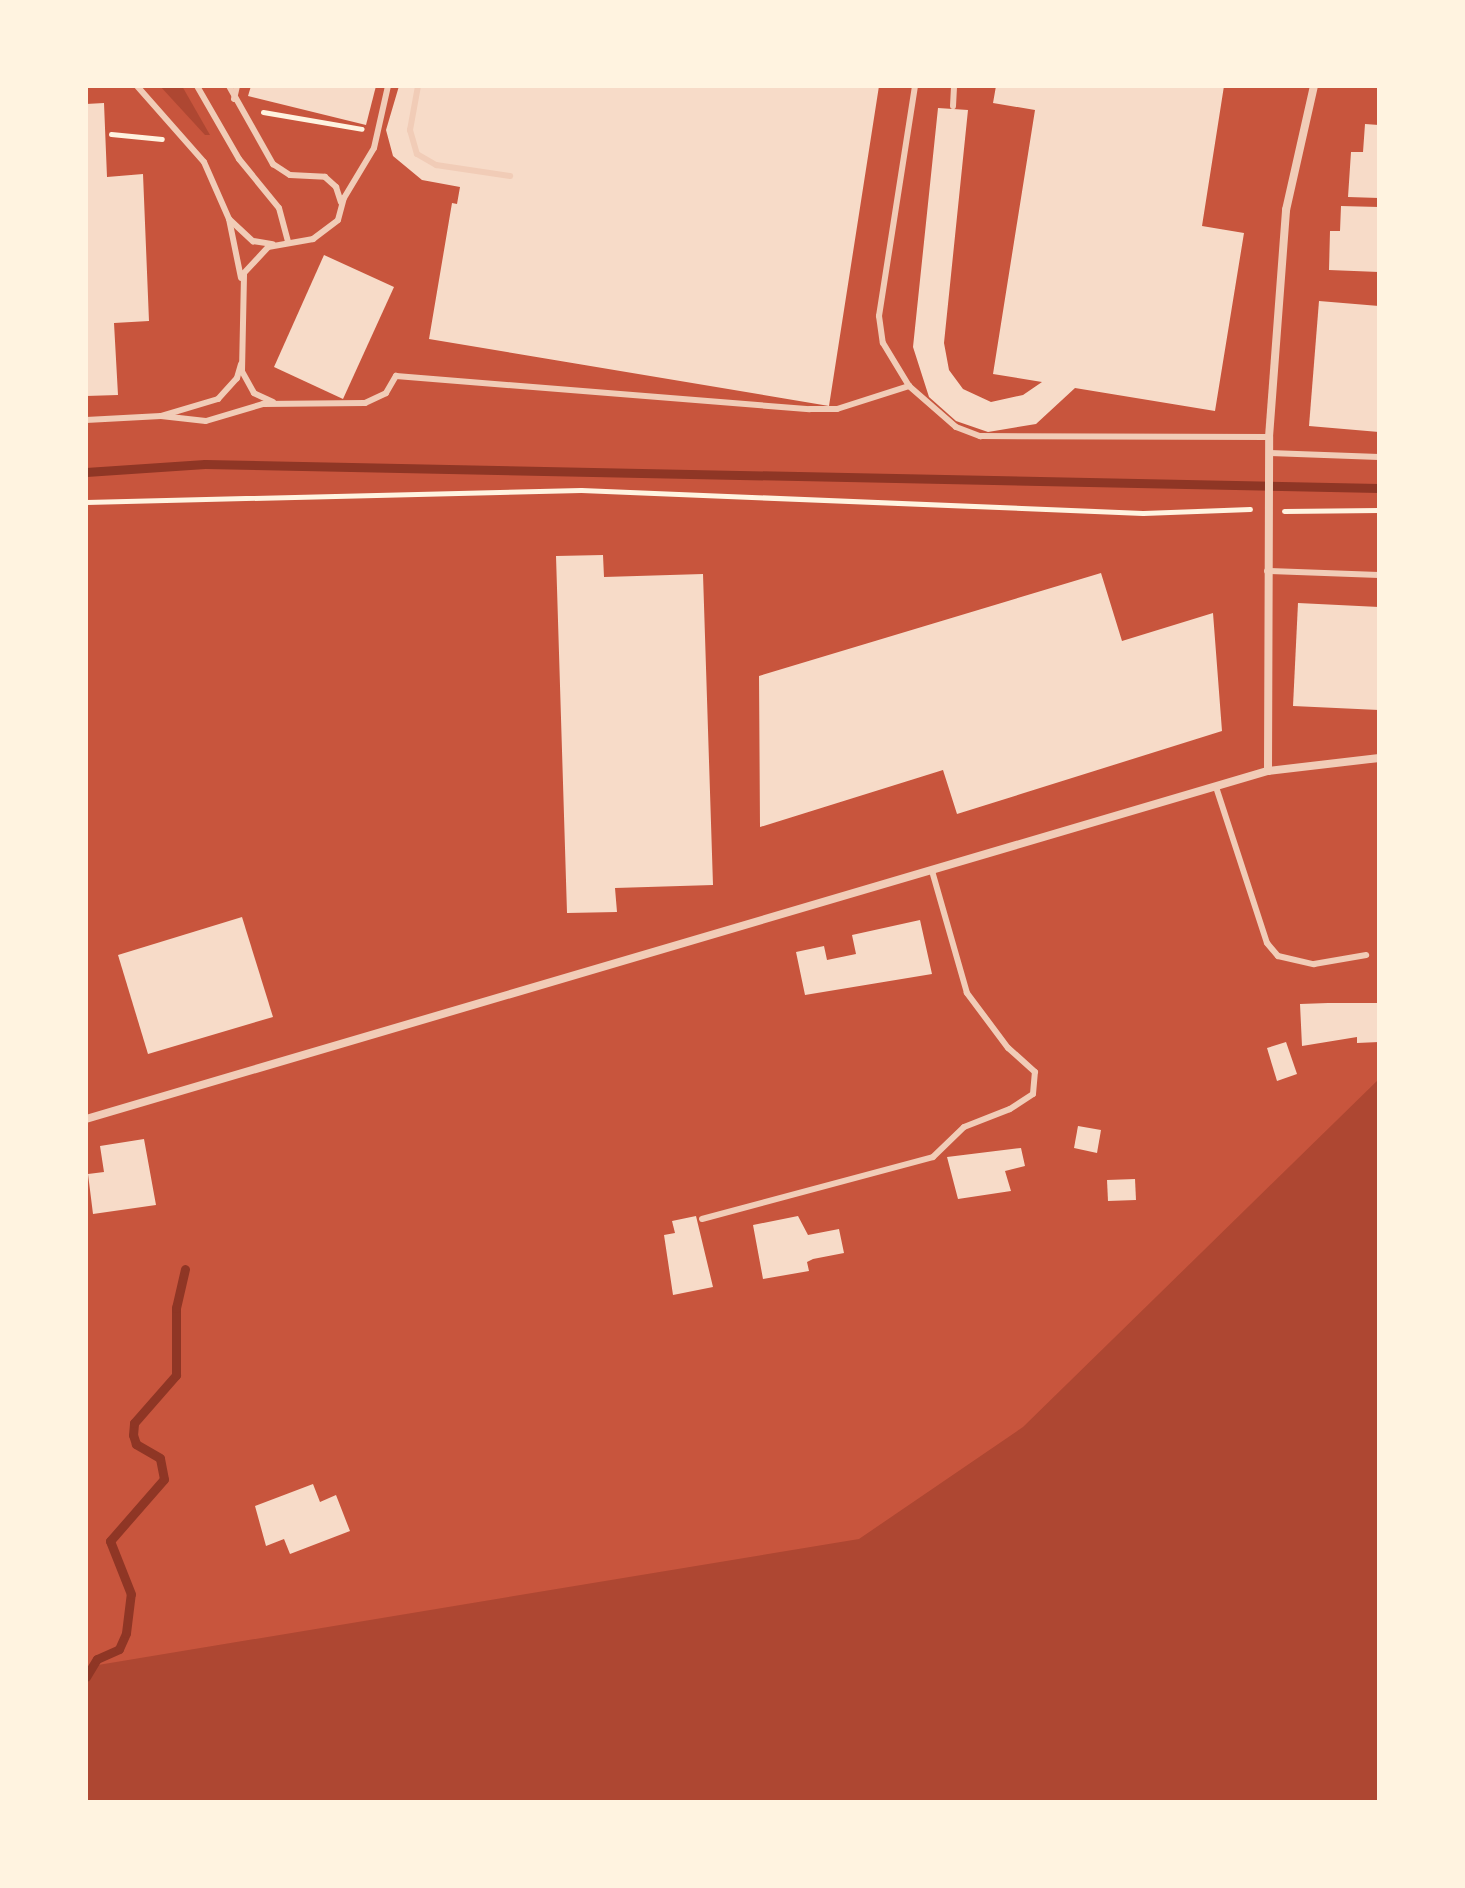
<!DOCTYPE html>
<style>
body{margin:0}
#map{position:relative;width:1465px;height:1888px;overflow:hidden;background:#c8553d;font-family:Helvetica,sans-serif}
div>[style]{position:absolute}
.green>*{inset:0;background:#ae4732}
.stream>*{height:9px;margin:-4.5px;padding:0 4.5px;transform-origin:4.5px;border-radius:4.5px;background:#8f3625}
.building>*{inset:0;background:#f7dbc8}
.path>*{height:5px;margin:-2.5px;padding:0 2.5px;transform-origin:2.5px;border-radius:2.5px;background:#fff3e0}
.service>*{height:6px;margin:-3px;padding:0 3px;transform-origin:3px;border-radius:3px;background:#f1ccb7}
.minor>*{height:8px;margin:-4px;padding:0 4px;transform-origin:4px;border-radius:4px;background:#f1ccb7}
span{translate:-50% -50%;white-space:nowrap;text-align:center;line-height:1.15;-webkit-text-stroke:7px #fff3e0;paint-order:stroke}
.frame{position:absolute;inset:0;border:88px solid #fff3e0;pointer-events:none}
</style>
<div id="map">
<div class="green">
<div style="clip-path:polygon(160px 86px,182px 86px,210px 135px,205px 135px)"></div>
<div style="clip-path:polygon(1379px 1079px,1379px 1802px,86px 1802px,86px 1667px,859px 1539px,1023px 1427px)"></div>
</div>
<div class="stream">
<div style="left:86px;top:472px;width:119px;rotate:-3.8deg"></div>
<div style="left:205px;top:464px;width:1174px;rotate:1.17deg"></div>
<div style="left:86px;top:1677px;width:21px;rotate:-59deg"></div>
<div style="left:97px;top:1659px;width:24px;rotate:-24deg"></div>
<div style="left:119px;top:1649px;width:17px;rotate:-66deg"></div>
<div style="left:126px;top:1633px;width:39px;rotate:-83deg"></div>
<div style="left:131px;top:1594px;width:57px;rotate:-111.6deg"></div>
<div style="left:110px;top:1541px;width:82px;rotate:-48.9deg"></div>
<div style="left:164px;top:1479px;width:21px;rotate:-101deg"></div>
<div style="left:160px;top:1458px;width:28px;rotate:-150deg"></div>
<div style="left:136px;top:1444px;width:9px;rotate:-108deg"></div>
<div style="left:133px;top:1435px;width:12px;rotate:-85deg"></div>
<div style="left:134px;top:1423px;width:64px;rotate:-48.8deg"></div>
<div style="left:176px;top:1375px;width:67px;rotate:-90deg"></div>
<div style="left:176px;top:1308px;width:40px;rotate:-77deg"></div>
</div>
<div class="building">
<div style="clip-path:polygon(251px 86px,376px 86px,366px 125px,248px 96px)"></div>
<div style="clip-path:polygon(399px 86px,879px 86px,829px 406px,429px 339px,452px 203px,457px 204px,460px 187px,422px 180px,393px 156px,386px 130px)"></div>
<div style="clip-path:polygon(996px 86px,1224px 86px,1202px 226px,1244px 233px,1215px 411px,1075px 388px,1036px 424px,988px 432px,956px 421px,929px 397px,913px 347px,938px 108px,968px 110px,944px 343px,949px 370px,963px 389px,991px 402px,1023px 395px,1042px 382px,993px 374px,1035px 110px,993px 103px)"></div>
<div style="clip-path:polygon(104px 103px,107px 177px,143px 174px,149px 321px,114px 323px,118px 395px,86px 396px,86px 104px)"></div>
<div style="clip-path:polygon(1365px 124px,1379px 125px,1379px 198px,1348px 197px,1351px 152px,1363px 152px)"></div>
<div style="clip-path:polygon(1341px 206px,1379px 207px,1379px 272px,1329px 270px,1330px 231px,1340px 231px)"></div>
<div style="clip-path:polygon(324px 255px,394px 287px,343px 399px,274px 367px)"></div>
<div style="clip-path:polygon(1319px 301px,1379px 306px,1379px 432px,1309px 426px)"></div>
<div style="clip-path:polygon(603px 555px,604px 577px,703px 574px,713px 885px,615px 888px,617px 912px,567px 913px,556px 556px)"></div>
<div style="clip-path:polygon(1101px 573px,1122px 641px,1213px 613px,1222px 731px,957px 814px,943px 770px,760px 827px,759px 676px)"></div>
<div style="clip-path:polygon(1298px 603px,1379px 607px,1379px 710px,1293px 706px)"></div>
<div style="clip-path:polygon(242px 917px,273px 1017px,148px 1054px,118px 955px)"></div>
<div style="clip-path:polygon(920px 920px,932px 974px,805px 995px,796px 952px,824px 946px,827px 960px,856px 954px,852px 935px)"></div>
<div style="clip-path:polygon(1328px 1003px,1379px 1003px,1379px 1042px,1357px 1043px,1357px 1037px,1302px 1046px,1300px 1004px)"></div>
<div style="clip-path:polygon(1286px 1042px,1297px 1074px,1277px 1081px,1267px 1048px)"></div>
<div style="clip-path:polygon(1078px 1126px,1101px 1130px,1097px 1153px,1074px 1148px)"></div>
<div style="clip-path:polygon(144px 1139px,156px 1205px,93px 1214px,88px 1174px,104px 1172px,100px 1146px)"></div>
<div style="clip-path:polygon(1021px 1148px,1025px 1166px,1005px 1171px,1011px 1191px,958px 1199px,947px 1157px)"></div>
<div style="clip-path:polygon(1135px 1179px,1136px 1200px,1108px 1201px,1107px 1180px)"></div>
<div style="clip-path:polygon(696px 1216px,713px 1287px,673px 1295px,664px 1235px,675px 1233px,672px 1221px)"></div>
<div style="clip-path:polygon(798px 1216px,808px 1235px,839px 1229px,844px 1253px,813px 1259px,807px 1262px,809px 1271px,763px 1279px,753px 1225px)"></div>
<div style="clip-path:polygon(313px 1484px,320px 1502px,336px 1495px,350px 1531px,290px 1554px,284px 1539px,266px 1546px,255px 1506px)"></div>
</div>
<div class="path">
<div style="left:263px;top:112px;width:100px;rotate:9.7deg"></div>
<div style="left:111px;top:134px;width:51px;rotate:5.6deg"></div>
<div style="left:86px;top:502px;width:495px;rotate:-1.4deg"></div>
<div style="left:581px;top:490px;width:562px;rotate:2.34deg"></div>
<div style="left:1143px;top:513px;width:107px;rotate:-2.1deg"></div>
<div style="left:1284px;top:511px;width:95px;rotate:-0.6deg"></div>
</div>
<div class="service">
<div style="left:137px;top:86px;width:101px;rotate:48.6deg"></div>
<div style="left:204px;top:162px;width:62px;rotate:66.3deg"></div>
<div style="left:197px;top:86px;width:84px;rotate:60.1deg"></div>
<div style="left:239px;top:159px;width:63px;rotate:50.8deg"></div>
<div style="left:279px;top:208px;width:35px;rotate:75deg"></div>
<div style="left:229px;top:86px;width:90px;rotate:60.6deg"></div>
<div style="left:273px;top:164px;width:20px;rotate:33deg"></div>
<div style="left:290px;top:175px;width:35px;rotate:3deg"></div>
<div style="left:325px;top:177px;width:15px;rotate:42deg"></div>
<div style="left:336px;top:187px;width:16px;rotate:72deg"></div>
<div style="left:418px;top:86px;width:45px;rotate:100.3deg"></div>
<div style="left:410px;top:130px;width:25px;rotate:74deg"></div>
<div style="left:417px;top:154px;width:22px;rotate:30deg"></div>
<div style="left:436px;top:165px;width:75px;rotate:8.5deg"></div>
<div style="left:915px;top:86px;width:233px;rotate:98.9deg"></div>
<div style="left:879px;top:316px;width:27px;rotate:82deg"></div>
<div style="left:883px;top:343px;width:50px;rotate:58.8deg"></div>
<div style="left:909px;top:386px;width:62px;rotate:41.1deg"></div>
<div style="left:956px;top:427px;width:26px;rotate:21deg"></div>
<div style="left:980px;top:436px;width:289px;rotate:0.2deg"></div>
<div style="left:234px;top:99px;width:13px;rotate:-77deg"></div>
<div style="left:953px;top:106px;width:20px;rotate:-87deg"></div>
<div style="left:241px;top:278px;width:60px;rotate:-101.5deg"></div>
<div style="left:229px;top:219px;width:33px;rotate:43deg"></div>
<div style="left:253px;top:241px;width:20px;rotate:9deg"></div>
<div style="left:241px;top:364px;width:15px;rotate:106deg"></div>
<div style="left:237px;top:378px;width:28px;rotate:132deg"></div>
<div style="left:218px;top:399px;width:59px;rotate:163.4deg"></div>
<div style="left:161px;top:416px;width:45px;rotate:6.3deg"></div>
<div style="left:206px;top:421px;width:59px;rotate:-16.6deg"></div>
<div style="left:263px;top:404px;width:102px;rotate:-0.6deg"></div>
<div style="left:365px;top:403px;width:23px;rotate:-25deg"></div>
<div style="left:386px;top:393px;width:20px;rotate:-60deg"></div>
<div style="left:396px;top:376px;width:415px;rotate:4.6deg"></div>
<div style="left:810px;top:409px;width:27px"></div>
<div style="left:837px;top:409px;width:76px;rotate:-17.7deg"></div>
<div style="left:273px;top:402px;width:21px;rotate:-155deg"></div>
<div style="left:254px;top:393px;width:25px;rotate:-119deg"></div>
<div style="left:242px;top:371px;width:98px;rotate:-88.8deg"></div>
<div style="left:244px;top:273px;width:35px;rotate:-47deg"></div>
<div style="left:268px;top:247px;width:46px;rotate:-10.1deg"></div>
<div style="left:313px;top:239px;width:31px;rotate:-37deg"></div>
<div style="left:338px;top:220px;width:23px;rotate:-75deg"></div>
<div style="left:344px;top:198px;width:58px;rotate:-59deg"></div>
<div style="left:374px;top:148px;width:64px;rotate:-77.3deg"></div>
<div style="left:86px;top:420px;width:75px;rotate:-3.1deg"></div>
<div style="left:1269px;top:453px;width:110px;rotate:2.1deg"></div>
<div style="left:1267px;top:571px;width:112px;rotate:2deg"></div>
<div style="left:1216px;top:787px;width:164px;rotate:71.9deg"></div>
<div style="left:1267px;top:943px;width:17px;rotate:50deg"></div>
<div style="left:1278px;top:956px;width:37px;rotate:13deg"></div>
<div style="left:1314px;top:964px;width:53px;rotate:-9.8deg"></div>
<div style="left:702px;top:1219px;width:239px;rotate:-15deg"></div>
<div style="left:933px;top:1157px;width:43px;rotate:-44.1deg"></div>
<div style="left:964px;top:1127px;width:49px;rotate:-21.4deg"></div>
<div style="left:1010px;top:1109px;width:27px;rotate:-33deg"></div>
<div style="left:1033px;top:1094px;width:22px;rotate:-85deg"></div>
<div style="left:1035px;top:1072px;width:36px;rotate:-138deg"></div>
<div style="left:1008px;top:1048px;width:69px;rotate:-126.7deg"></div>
<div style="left:967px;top:993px;width:127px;rotate:-106deg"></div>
</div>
<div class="minor">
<div style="left:1268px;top:771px;width:334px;rotate:-89.8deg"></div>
<div style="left:1269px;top:437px;width:228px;rotate:-85.7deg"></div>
<div style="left:1286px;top:210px;width:127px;rotate:-77.3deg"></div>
<div style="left:86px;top:1119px;width:1232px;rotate:-16.41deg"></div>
<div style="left:1268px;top:771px;width:112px;rotate:-6.7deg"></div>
</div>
<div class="frame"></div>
</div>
